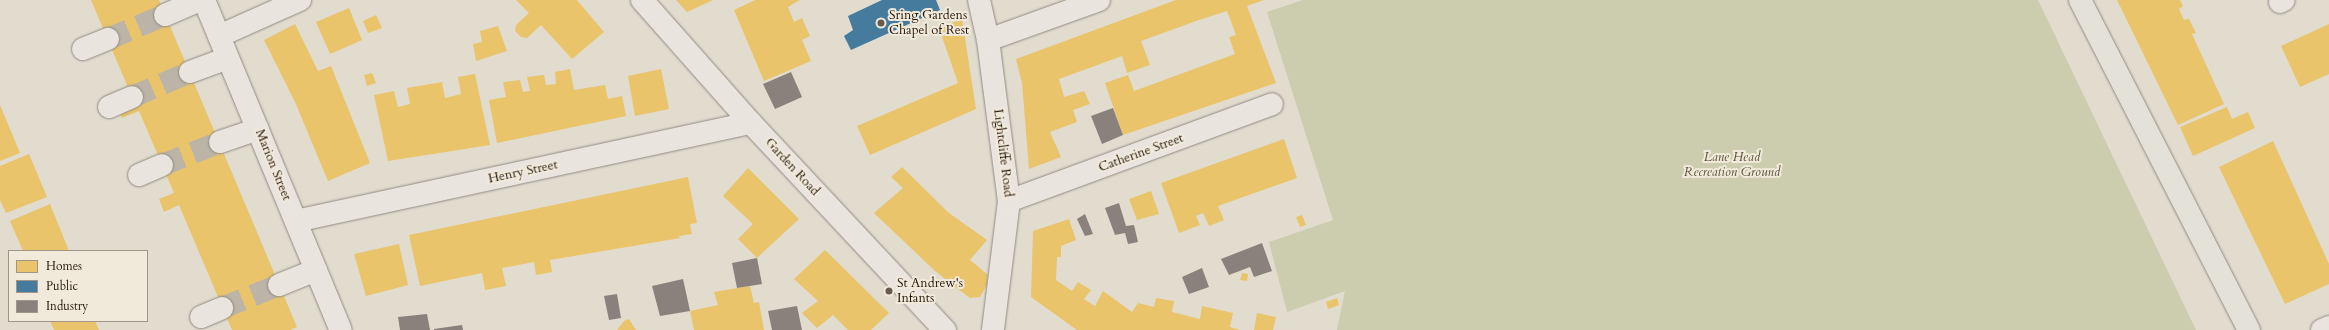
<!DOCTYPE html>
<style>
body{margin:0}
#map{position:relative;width:2329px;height:330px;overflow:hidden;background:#e1dcce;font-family:Cardo,serif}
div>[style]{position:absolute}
.green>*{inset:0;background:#cbcdae}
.homes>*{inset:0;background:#e9c46a}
.public>*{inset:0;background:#457b9d}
.industry>*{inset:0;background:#8a817c}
.minor-tunnel>*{height:22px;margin-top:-11px;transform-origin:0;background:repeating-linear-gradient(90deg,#bbb4a7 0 22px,transparent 0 33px)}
.roads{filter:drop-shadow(0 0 1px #908b82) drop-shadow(0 0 1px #908b82)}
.minor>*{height:22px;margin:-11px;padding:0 11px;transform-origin:11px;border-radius:11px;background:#e9e5de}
.major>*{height:22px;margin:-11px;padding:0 11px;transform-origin:11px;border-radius:11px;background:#e4e1d9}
.dots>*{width:11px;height:11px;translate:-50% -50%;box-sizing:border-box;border:2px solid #f1eada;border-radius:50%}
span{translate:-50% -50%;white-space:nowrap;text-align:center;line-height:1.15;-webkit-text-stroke:4px #f1eada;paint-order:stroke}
.poi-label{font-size:13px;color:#25150c}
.left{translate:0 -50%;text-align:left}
.street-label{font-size:13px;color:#25150c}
.park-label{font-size:13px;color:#59513b;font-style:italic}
.legend{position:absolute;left:8px;top:250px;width:140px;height:72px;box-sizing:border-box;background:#f1eada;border:1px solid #9f9588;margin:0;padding:5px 7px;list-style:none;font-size:12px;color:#25150c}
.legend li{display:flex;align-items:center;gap:8px;height:20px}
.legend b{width:20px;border:1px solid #9f9588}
</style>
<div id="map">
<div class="green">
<div style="clip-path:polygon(1303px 0,2038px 0,2196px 330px,1337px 330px,1345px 291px,1287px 312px,1269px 242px,1333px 220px,1267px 12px)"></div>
</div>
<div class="homes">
<div style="clip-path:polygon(91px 0,159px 0,297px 327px,290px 330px,232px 330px,179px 205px,164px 212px,159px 199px,174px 193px,139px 111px,122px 118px,117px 106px,132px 97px)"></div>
<div style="clip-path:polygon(516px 0,577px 0,604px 32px,572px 59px,541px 25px,527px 38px,521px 37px,515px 31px,516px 25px,529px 13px)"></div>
<div style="clip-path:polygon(676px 0,713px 0,687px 12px)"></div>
<div style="clip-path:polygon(755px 0,800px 0,788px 7px,794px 22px,802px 18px,810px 36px,802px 40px,811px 61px,764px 81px,734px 10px)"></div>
<div style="clip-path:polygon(1176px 0,1264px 0,1247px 6px,1276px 83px,1123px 135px,1105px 83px,1128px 75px,1134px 91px,1235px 54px,1229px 37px,1236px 35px,1227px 11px,1196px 21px,1141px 41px,1150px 65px,1127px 73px,1122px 56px,1059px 79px,1064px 97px,1084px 91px,1090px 104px,1073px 110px,1077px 122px,1050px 132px,1061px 157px,1029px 169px,1022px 83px,1016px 59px)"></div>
<div style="clip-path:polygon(2117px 0,2180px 0,2183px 6px,2179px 9px,2184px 20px,2189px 19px,2196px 33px,2192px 34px,2224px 104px,2178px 125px)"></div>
<div style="clip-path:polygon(349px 8px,362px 40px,330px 54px,316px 22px)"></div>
<div style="clip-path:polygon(376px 15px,382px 28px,368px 33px,363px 21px)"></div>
<div style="clip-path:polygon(962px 19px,976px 109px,870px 155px,857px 126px,958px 83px,939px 28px)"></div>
<div style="clip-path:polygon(295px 24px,318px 71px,331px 66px,370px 163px,328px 181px,295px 102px,264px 40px)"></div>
<div style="clip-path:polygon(2329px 24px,2329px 74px,2300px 87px,2281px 46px)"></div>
<div style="clip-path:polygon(498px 26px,507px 51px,476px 61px,473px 44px,482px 42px,480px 31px)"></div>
<div style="clip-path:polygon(570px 69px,574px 90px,605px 85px,608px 99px,622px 96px,626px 116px,497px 143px,489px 100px,506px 97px,503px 82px,520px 80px,523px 92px,530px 91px,527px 77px,544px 75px,546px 85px,556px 84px,555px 72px)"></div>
<div style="clip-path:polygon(661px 69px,669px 109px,635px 116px,628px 76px)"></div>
<div style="clip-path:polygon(372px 73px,376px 83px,367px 86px,364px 75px)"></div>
<div style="clip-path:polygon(475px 74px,490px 145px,388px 161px,374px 95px,394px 91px,398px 107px,410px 104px,407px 88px,442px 82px,445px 98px,461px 94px,458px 77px)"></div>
<div style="clip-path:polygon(0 105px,20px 153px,0 161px)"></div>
<div style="clip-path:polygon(2227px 107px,2232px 119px,2248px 112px,2255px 128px,2193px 156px,2180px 127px)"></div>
<div style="clip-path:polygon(1284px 139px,1297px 178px,1218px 206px,1224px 220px,1209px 226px,1203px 213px,1196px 216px,1200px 225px,1179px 233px,1161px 183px)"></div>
<div style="clip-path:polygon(2273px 141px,2329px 264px,2329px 284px,2285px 304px,2219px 167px)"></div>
<div style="clip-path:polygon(29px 154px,47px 197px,6px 213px,0 200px,0 166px)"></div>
<div style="clip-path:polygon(902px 167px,949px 213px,987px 240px,970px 260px,987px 274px,988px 283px,980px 297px,970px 298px,935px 271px,874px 213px,903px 188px,891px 177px)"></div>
<div style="clip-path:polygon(748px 168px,799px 219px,757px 258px,738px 239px,753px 224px,723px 196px)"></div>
<div style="clip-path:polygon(688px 177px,697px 223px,690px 224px,692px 234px,679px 236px,680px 238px,550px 260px,552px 272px,536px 275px,534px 262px,502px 268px,506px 286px,485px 290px,482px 273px,420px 286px,409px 235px)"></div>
<div style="clip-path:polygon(1151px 191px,1159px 214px,1137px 220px,1129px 199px)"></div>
<div style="clip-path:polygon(50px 204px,69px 251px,23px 251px,10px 221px)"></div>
<div style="clip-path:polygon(1302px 215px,1306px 225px,1300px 227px,1296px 217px)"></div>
<div style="clip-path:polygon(1069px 219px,1076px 240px,1061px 246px,1061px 257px,1057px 257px,1056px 280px,1072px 291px,1078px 282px,1091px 290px,1084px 299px,1095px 306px,1103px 291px,1132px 312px,1138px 303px,1154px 307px,1156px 298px,1174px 301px,1172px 312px,1200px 319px,1202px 306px,1233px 313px,1230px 327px,1240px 330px,1077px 330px,1031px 297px,1033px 231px)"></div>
<div style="clip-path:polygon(399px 244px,408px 285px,366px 296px,354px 254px)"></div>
<div style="clip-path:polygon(825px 250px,889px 313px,871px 330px,848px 330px,833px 315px,817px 328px,802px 313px,818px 301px,794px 279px)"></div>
<div style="clip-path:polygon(1242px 273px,1248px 274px,1247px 281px,1240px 280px)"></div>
<div style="clip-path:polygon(750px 286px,754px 303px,759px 302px,764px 330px,694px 330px,690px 311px,718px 305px,714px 292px)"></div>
<div style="clip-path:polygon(1337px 298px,1339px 305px,1328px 309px,1326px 302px)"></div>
<div style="clip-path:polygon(1257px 313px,1276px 317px,1273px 330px,1254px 330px)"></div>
<div style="clip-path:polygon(629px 319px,636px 330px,617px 330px,624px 321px)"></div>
<div style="clip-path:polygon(50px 321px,95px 321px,99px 330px,54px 330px)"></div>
</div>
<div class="public">
<div style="clip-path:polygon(882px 0,936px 0,940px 10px,851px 50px,844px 36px,853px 30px,848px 16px)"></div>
</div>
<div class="industry">
<div style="clip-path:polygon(791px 72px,802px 97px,775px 109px,763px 84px)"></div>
<div style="clip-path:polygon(1113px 108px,1123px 135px,1102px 144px,1091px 116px)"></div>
<div style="clip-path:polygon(1119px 203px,1126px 226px,1134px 225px,1138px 242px,1128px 244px,1125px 233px,1115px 235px,1105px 208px)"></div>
<div style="clip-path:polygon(1085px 214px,1093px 234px,1085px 236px,1077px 219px)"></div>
<div style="clip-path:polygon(1262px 243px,1272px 271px,1254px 277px,1250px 267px,1229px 275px,1221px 259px)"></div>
<div style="clip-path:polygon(757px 258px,762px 284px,737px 288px,732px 263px)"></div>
<div style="clip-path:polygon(1202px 268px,1209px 287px,1189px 294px,1182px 277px)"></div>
<div style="clip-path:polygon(683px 279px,690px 311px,660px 316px,652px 286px)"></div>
<div style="clip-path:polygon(617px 294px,621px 318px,609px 320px,604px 296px)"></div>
<div style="clip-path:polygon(797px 306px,802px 330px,772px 330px,768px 311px)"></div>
<div style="clip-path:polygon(427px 314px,430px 330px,400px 330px,398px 317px)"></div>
<div style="clip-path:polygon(462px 325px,463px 330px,434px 330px,434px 329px)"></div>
</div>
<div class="minor-tunnel">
<div style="left:108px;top:39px;width:62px;rotate:-22.8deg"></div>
<div style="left:132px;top:97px;width:63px;rotate:-23.3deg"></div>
<div style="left:162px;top:165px;width:62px;rotate:-21.6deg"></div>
<div style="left:222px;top:308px;width:61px;rotate:-22deg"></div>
</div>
<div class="roads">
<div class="minor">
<div style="left:204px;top:0;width:357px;rotate:67.5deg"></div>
<div style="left:642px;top:0;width:164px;rotate:48.5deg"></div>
<div style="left:751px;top:123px;width:284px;rotate:46.9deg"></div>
<div style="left:979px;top:0;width:41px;rotate:77.3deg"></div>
<div style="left:988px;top:40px;width:162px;rotate:82.6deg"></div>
<div style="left:1009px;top:201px;width:130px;rotate:97.1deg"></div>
<div style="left:2280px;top:2px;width:4px;rotate:-27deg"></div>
<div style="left:165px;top:15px;width:38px;rotate:-23deg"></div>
<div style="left:219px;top:36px;width:89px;rotate:-24deg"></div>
<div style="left:988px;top:40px;width:118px;rotate:-19.8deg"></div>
<div style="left:83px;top:49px;width:27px;rotate:-22deg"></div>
<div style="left:190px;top:72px;width:40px;rotate:-20.2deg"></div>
<div style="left:109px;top:107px;width:25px;rotate:-23deg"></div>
<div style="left:220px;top:142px;width:40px;rotate:-18.9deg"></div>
<div style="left:139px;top:175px;width:25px;rotate:-23deg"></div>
<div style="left:1009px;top:201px;width:280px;rotate:-20.2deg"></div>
<div style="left:296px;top:221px;width:465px;rotate:-12.2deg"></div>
<div style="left:279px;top:285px;width:40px;rotate:-22deg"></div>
<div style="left:201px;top:317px;width:23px;rotate:-23deg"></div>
<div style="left:2322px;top:330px;width:8px;rotate:-23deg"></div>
</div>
<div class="major">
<div style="left:2080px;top:0;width:371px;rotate:62.9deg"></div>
</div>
</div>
<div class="dots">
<div style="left:881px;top:23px;background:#675b50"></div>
<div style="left:889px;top:291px;background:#675b50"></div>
</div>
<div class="poi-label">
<span class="left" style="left:889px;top:23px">Sring Gardens<br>Chapel of Rest</span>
<span class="left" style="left:897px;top:291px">St Andrew's<br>Infants</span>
</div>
<div class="street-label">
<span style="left:1003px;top:153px;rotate:83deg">Lightcliffe Road</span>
<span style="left:1141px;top:153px;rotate:-20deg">Catherine Street</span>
<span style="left:273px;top:165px;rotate:68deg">Marion Street</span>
<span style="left:792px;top:167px;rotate:47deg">Garden Road</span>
<span style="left:523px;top:172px;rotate:-12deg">Henry Street</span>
</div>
<div class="park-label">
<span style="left:1732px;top:165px">Lane Head<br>Recreation Ground</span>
</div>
<ul class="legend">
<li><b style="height:11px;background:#e9c46a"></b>Homes</li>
<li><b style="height:11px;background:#457b9d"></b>Public</li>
<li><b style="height:11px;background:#8a817c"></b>Industry</li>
</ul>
</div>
